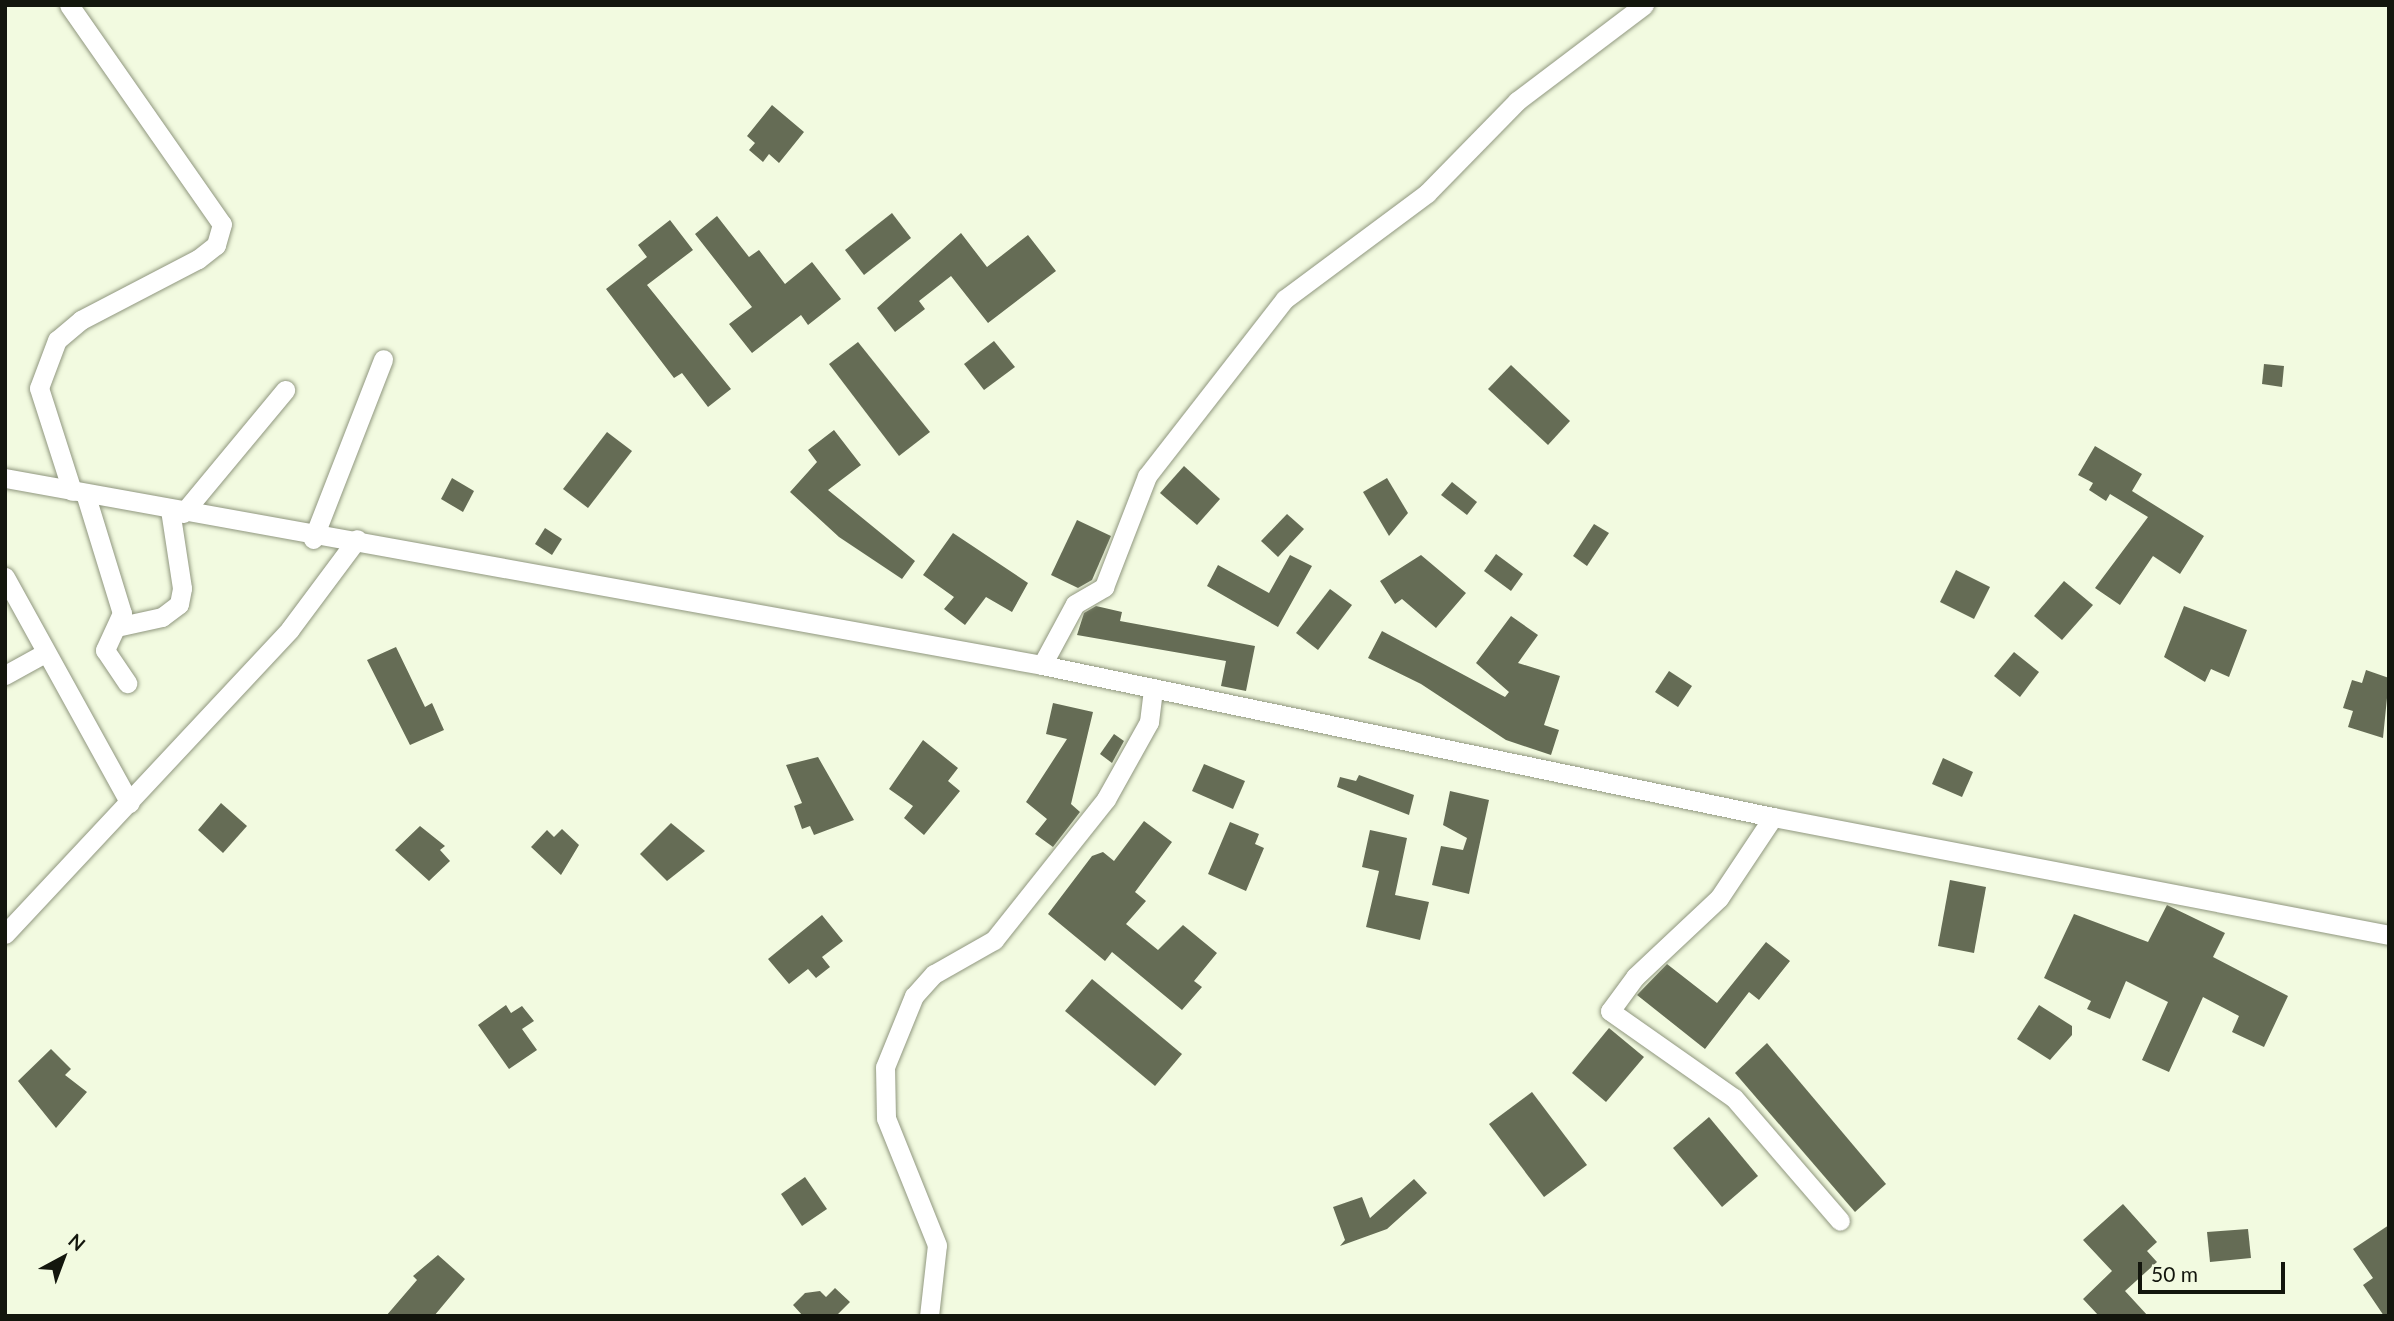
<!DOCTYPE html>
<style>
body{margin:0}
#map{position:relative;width:2394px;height:1321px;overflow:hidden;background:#f2fae0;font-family:Lato,sans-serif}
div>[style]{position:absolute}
.building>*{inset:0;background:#656c55}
.roads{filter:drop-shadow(0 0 2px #90977f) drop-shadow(0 0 2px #90977f)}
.minor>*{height:19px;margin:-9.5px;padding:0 9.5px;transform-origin:9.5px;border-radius:9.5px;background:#fff}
span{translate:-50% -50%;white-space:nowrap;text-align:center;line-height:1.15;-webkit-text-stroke:6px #f2fae0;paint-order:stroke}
.frame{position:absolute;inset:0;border:7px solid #13160d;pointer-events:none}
.north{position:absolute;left:28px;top:1223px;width:70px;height:70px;-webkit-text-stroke:5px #f2fae0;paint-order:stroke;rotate:41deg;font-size:19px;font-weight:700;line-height:28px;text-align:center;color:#13160d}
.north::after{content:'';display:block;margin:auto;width:24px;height:32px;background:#13160d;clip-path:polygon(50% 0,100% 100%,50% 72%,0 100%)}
.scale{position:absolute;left:2138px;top:1262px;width:147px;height:32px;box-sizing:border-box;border:4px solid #13160d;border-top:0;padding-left:9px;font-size:21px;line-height:24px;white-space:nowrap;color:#13160d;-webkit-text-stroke:5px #f2fae0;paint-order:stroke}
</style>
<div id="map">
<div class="building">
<div style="clip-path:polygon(772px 105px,804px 132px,779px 163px,769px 154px,763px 162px,749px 150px,755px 143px,747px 136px)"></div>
<div style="clip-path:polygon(892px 213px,911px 238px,864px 275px,845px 250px)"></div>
<div style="clip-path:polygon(717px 216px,749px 257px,759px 250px,785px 284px,812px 262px,841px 299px,808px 325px,801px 315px,752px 353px,729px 324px,752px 307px,695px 234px)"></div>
<div style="clip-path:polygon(670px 220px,693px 250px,647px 285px,731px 389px,708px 407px,682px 373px,674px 378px,606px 289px,647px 257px,638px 245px)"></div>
<div style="clip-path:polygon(961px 233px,987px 267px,1028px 235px,1056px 271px,988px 323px,951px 276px,919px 301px,925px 309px,895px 332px,877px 308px)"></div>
<div style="clip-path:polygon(994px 341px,1015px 367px,984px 390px,964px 364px)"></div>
<div style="clip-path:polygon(858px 342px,930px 432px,899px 456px,829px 364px)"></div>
<div style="clip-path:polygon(2264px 364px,2284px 366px,2282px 387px,2262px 384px)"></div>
<div style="clip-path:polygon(1511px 365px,1570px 421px,1548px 445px,1488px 389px)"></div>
<div style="clip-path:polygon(834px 430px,861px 465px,828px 490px,915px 561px,902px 579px,839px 537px,790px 492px,817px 462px,808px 450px)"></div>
<div style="clip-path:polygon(607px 432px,632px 451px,588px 508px,563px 489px)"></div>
<div style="clip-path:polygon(2095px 446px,2142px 474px,2132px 491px,2204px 536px,2180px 574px,2153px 556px,2120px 605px,2095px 588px,2148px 517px,2110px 494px,2106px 501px,2089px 490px,2093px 483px,2078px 475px)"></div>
<div style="clip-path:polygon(1184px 466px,1220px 499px,1197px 525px,1160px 493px)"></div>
<div style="clip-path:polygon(452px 478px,474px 491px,463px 512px,441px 499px)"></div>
<div style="clip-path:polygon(1387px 478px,1408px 513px,1389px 536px,1363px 492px)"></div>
<div style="clip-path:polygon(1452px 482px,1477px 502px,1467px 515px,1441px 495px)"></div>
<div style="clip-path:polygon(1287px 514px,1304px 529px,1278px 557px,1261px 541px)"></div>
<div style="clip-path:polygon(1077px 520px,1111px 536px,1092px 580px,1078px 588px,1051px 575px)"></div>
<div style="clip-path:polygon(1594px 524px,1609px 533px,1587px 566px,1573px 556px)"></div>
<div style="clip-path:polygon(545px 528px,562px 539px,552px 555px,535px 544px)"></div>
<div style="clip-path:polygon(953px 533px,1028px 583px,1012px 612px,986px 597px,965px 625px,944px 609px,954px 597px,923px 575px)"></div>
<div style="clip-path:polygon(1496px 554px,1523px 574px,1511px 591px,1484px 571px)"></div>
<div style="clip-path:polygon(1290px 555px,1312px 566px,1278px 627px,1207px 586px,1218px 565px,1269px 593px)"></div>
<div style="clip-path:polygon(1421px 555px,1466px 593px,1436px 628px,1402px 599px,1395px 604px,1380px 581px)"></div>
<div style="clip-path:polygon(1956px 570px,1990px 587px,1974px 619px,1940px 602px)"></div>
<div style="clip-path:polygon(2064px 581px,2093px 605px,2062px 640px,2034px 616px)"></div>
<div style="clip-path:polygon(1330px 589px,1352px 605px,1318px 650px,1296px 633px)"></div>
<div style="clip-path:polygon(1096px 606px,1122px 612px,1120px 621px,1255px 646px,1246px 691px,1221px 686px,1226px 661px,1077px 635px,1084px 613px)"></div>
<div style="clip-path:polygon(2184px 606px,2247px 630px,2229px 677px,2211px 669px,2205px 682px,2164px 657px)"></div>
<div style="clip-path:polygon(1511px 616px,1538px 635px,1518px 663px,1560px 676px,1544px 725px,1559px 730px,1551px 755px,1506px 740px,1421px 684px,1368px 658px,1382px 631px,1505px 697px,1509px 692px,1476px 663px)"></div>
<div style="clip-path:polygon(396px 647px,425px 707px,432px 703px,444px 730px,410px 745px,367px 660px)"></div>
<div style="clip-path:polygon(2014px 652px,2039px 672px,2020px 697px,1994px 676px)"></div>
<div style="clip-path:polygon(2366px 670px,2389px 678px,2383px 738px,2348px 727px,2353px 711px,2343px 708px,2352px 680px,2362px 683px)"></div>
<div style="clip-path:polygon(1669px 671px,1692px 686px,1678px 707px,1655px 692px)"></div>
<div style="clip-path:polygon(1053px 703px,1093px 712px,1071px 804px,1080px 812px,1053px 847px,1035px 834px,1047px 819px,1026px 802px,1067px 739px,1046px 734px)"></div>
<div style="clip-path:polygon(1114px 734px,1124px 741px,1112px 763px,1100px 754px)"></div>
<div style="clip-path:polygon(923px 740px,958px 768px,948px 781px,960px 791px,924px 835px,904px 818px,913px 806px,889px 789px)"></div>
<div style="clip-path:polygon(818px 757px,854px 820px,814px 835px,810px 826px,802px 829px,794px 806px,802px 803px,786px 765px)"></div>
<div style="clip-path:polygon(1943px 758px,1973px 772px,1962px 797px,1932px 784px)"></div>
<div style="clip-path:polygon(1204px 764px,1245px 781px,1233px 809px,1192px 791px)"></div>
<div style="clip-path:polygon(1359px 775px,1414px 795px,1409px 815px,1337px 787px,1340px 777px,1356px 781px)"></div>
<div style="clip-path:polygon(1450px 791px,1489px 800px,1469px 894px,1432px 885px,1441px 846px,1463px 850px,1467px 838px,1443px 825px)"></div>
<div style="clip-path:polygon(221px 803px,247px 826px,223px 853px,198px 830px)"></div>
<div style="clip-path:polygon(1144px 821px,1172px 842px,1135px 892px,1146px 901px,1126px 924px,1158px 950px,1183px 925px,1217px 953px,1194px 981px,1202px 987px,1182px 1010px,1112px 952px,1105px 961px,1048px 914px,1092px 856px,1103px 852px,1114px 861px)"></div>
<div style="clip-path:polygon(1230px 822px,1259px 834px,1255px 844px,1264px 848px,1246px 891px,1208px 874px)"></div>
<div style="clip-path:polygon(671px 823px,705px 851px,667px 881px,640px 854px)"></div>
<div style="clip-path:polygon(420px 826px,445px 846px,440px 850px,450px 861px,429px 881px,395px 850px)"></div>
<div style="clip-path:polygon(562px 829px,579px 845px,561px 875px,531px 847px,547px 830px,554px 837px)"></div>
<div style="clip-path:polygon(1370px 830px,1407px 838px,1395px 895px,1429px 902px,1420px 940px,1366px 927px,1379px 871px,1362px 867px)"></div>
<div style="clip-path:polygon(1950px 880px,1986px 887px,1974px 953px,1938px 946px)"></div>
<div style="clip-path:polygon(2167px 905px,2225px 933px,2213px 957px,2288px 996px,2264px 1047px,2232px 1032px,2239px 1016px,2203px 997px,2169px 1072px,2142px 1060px,2168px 1002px,2126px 981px,2110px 1019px,2087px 1009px,2091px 1001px,2044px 978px,2074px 914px,2148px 942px)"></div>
<div style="clip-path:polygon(822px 915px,843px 941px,822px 957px,830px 967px,816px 978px,808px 969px,789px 984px,768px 959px)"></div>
<div style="clip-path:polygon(1766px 942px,1790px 961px,1759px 1000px,1749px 992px,1705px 1049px,1637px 995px,1667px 964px,1717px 1003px)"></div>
<div style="clip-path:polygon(1092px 979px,1182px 1054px,1155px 1086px,1065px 1011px)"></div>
<div style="clip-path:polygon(506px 1005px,511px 1013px,522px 1006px,534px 1021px,522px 1029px,537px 1050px,509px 1069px,478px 1025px)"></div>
<div style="clip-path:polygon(2039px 1005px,2072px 1026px,2072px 1035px,2050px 1060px,2017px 1039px)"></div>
<div style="clip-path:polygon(1609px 1028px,1644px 1057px,1606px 1102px,1572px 1073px)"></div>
<div style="clip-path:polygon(1767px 1043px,1886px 1184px,1855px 1212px,1735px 1073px)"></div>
<div style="clip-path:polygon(51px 1049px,71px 1069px,65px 1075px,87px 1092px,56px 1128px,18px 1081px)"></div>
<div style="clip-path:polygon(1532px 1092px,1587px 1165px,1544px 1197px,1489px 1124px)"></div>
<div style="clip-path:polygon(1709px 1117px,1758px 1176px,1722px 1207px,1673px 1148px)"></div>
<div style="clip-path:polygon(805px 1177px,827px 1209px,802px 1226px,781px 1194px)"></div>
<div style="clip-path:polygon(1414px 1179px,1427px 1193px,1387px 1229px,1340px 1246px,1345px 1240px,1333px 1207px,1362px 1197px,1370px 1218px)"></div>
<div style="clip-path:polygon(2123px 1204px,2157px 1242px,2147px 1251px,2157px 1262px,2125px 1291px,2148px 1316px,2099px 1316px,2083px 1299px,2112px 1271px,2083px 1240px)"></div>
<div style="clip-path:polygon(2389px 1225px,2389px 1316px,2384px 1316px,2363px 1285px,2373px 1278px,2353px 1249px)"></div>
<div style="clip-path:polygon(2248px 1229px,2251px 1258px,2210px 1262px,2207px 1232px)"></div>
<div style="clip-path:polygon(438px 1255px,465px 1279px,434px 1316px,386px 1316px,417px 1280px,413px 1276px)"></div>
<div style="clip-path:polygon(835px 1288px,850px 1302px,836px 1316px,803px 1316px,793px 1305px,805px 1293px,820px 1291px,826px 1297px)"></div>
</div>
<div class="roads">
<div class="minor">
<div style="left:69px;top:5px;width:267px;rotate:55.1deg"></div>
<div style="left:222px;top:224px;width:22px;rotate:106deg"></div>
<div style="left:216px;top:245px;width:23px;rotate:142deg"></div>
<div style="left:198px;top:259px;width:132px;rotate:152.5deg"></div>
<div style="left:81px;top:320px;width:31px;rotate:140deg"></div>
<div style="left:57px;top:340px;width:51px;rotate:110.6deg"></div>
<div style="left:39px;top:388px;width:108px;rotate:72.2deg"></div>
<div style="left:5px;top:478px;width:1054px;rotate:10.22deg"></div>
<div style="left:1042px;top:665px;width:747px;rotate:11.75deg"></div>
<div style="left:1773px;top:817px;width:627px;rotate:10.84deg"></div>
<div style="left:85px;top:493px;width:126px;rotate:72.9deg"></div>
<div style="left:122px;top:613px;width:41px;rotate:114.7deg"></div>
<div style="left:105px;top:650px;width:40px;rotate:56deg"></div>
<div style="left:183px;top:513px;width:160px;rotate:-50.3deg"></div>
<div style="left:313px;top:539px;width:193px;rotate:-68.7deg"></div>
<div style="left:5px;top:577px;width:258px;rotate:61.1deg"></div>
<div style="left:121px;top:626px;width:42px;rotate:-12.4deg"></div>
<div style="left:162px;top:617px;width:21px;rotate:-37deg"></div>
<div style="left:179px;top:604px;width:16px;rotate:-79deg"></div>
<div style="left:182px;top:588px;width:79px;rotate:-98.7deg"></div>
<div style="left:1042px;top:665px;width:69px;rotate:-61.6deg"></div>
<div style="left:1075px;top:604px;width:34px;rotate:-30deg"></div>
<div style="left:1104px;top:587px;width:119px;rotate:-68.8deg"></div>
<div style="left:1147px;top:476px;width:224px;rotate:-52.1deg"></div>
<div style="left:1285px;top:299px;width:177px;rotate:-36.7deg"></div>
<div style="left:1427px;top:193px;width:129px;rotate:-45.6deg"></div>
<div style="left:1517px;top:101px;width:159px;rotate:-37.1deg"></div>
<div style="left:5px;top:675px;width:43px;rotate:-28.9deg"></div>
<div style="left:1773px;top:817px;width:97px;rotate:123.7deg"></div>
<div style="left:1719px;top:898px;width:115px;rotate:136.8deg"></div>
<div style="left:1635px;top:977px;width:42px;rotate:126.3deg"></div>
<div style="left:1610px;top:1011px;width:151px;rotate:35.1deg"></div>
<div style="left:1734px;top:1098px;width:162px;rotate:49.2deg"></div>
<div style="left:5px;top:934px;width:417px;rotate:-46.9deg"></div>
<div style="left:290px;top:629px;width:112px;rotate:-53.3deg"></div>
<div style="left:929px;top:1316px;width:71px;rotate:-83.6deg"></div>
<div style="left:937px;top:1245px;width:137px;rotate:-111.9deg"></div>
<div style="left:886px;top:1118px;width:51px;rotate:-91.1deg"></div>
<div style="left:885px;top:1067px;width:77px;rotate:-67.8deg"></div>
<div style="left:914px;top:996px;width:30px;rotate:-48deg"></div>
<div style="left:934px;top:974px;width:69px;rotate:-29.5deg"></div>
<div style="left:994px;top:940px;width:180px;rotate:-51.5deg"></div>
<div style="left:1106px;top:799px;width:88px;rotate:-60.8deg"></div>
<div style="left:1149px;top:722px;width:31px;rotate:-83deg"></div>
</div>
</div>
<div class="frame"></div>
<div class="north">N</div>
<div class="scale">50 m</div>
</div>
